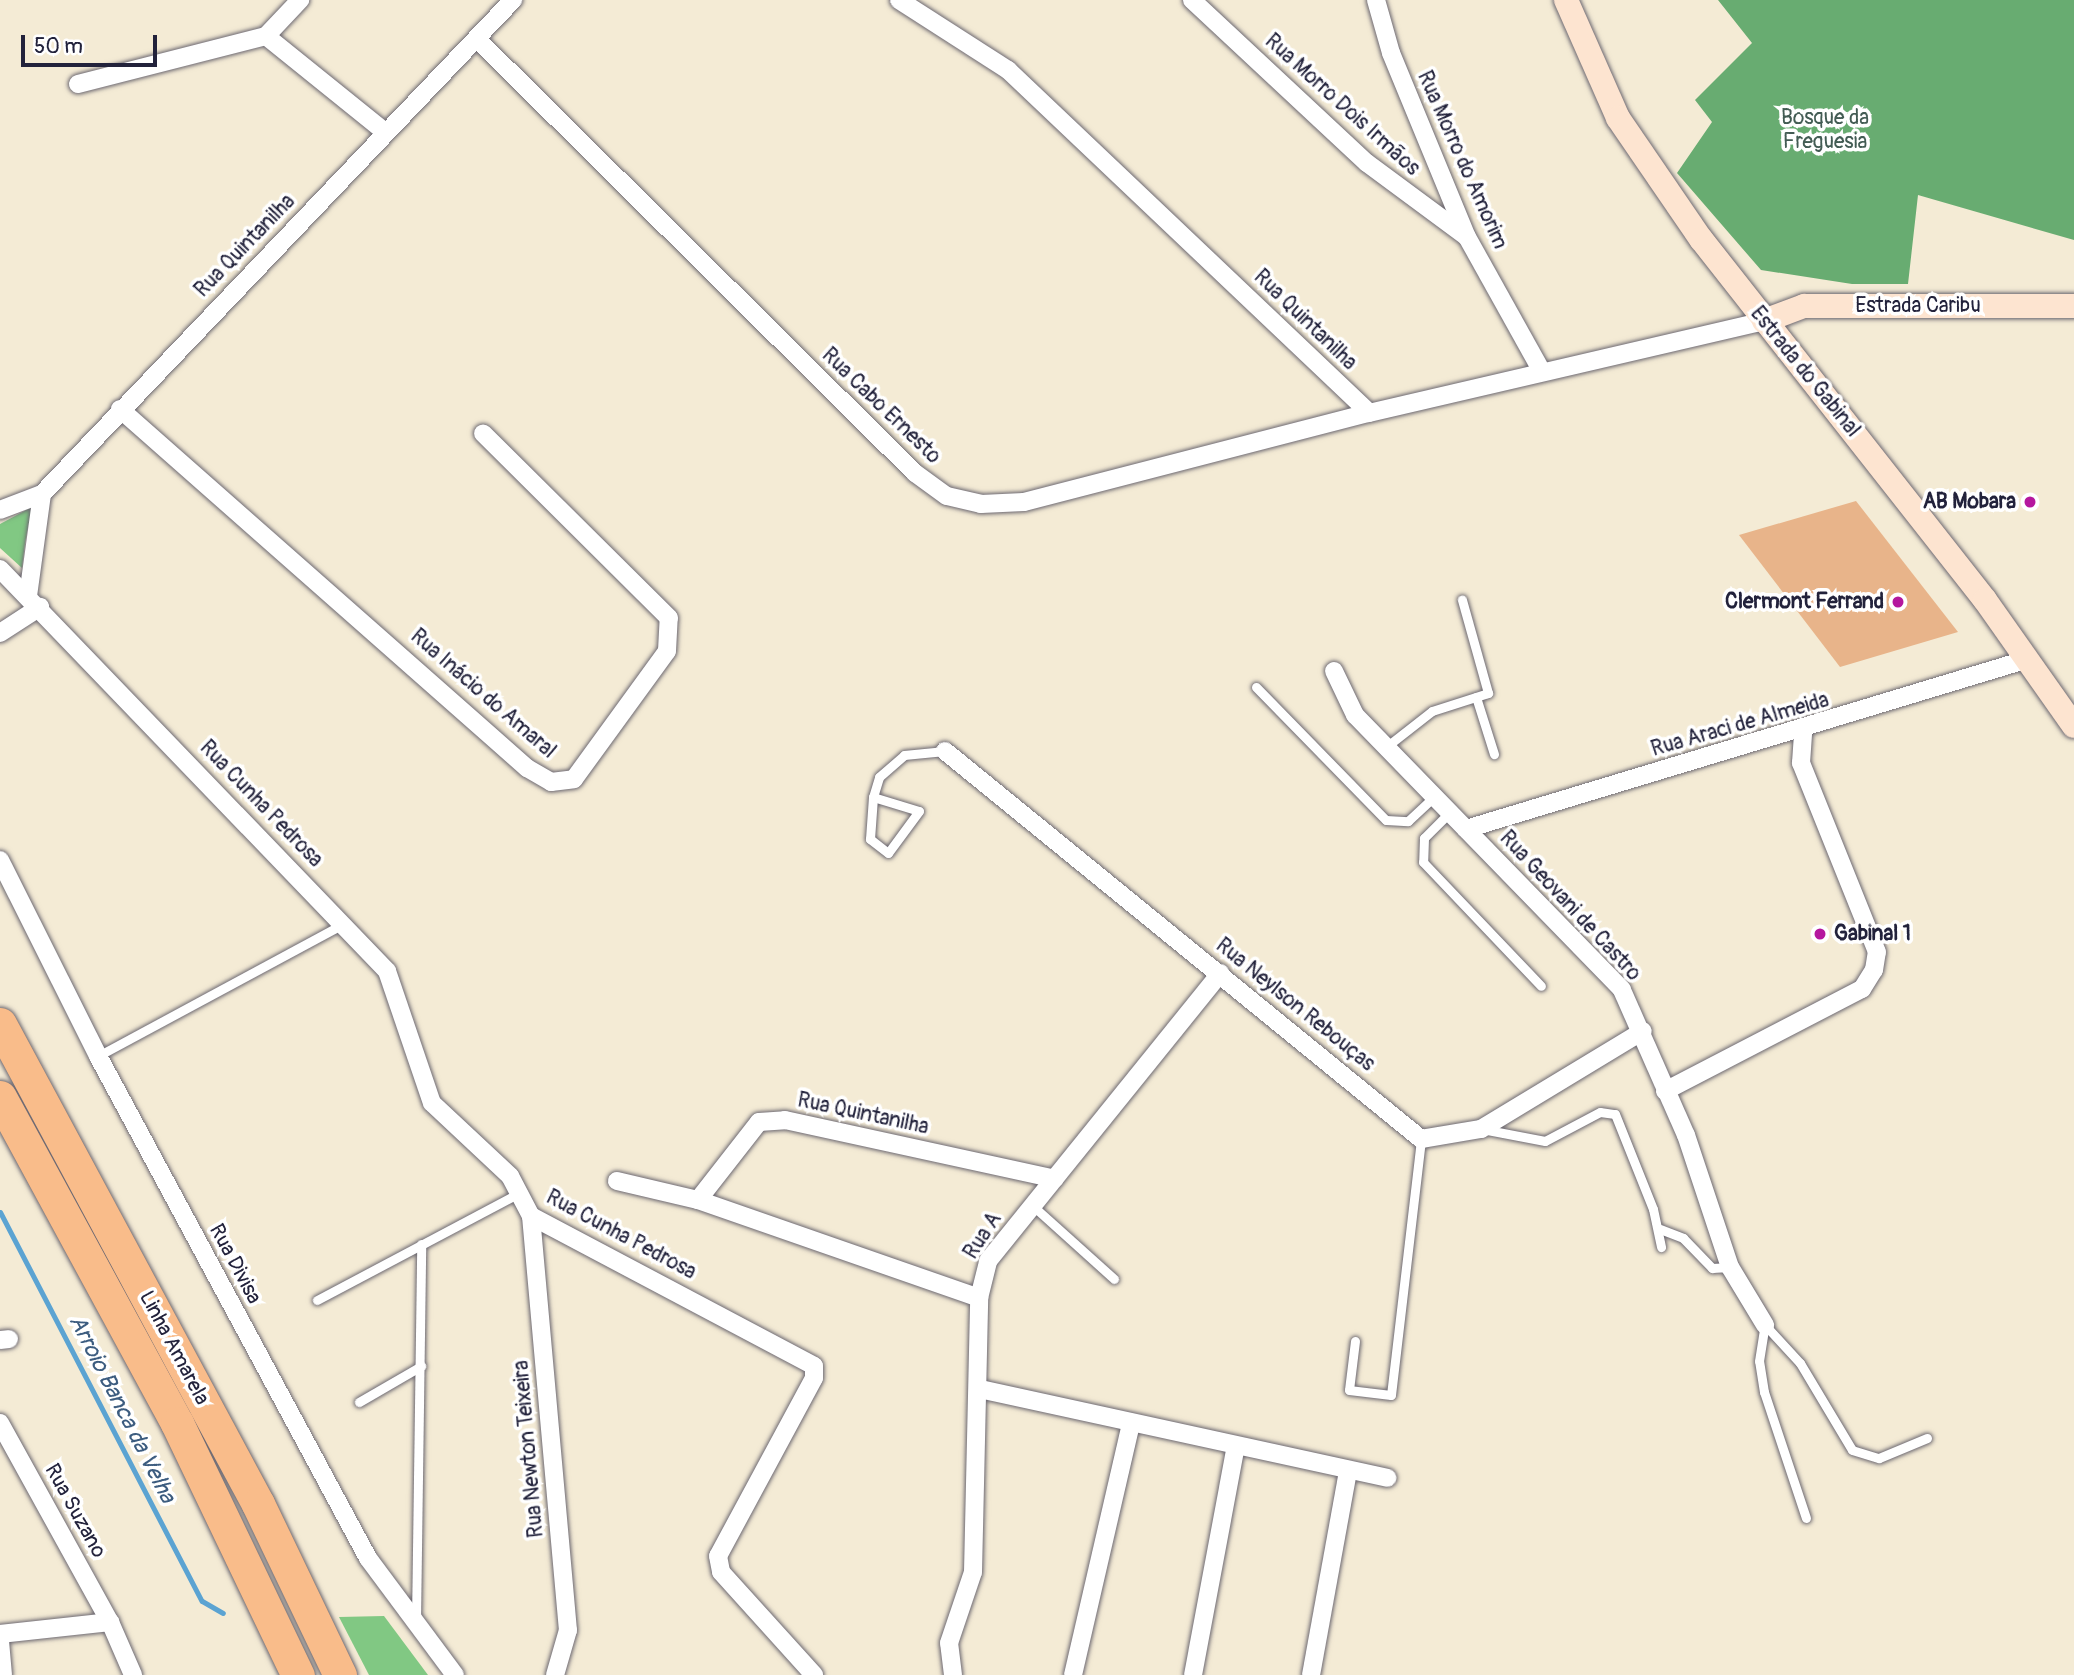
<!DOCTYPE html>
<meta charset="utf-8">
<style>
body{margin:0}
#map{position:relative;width:2074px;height:1675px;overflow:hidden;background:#f4ebd5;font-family:Pangolin,sans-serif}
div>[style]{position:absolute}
.green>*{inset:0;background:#81c883}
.forest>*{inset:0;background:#68ac71}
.stream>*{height:5px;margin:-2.5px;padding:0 2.5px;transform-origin:2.5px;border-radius:2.5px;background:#5ba3d2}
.building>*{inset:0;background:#e8b48a}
.roads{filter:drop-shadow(0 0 2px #6c6871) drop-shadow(0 0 2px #6c6871)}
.lane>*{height:9px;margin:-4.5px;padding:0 4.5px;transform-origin:4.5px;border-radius:4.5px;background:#fff}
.street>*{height:18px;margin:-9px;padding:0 9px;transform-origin:9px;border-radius:9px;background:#fff}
.secondary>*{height:24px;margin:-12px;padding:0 12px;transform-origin:12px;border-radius:12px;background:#fde4d0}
.highway>*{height:33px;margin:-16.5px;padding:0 16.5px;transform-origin:16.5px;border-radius:16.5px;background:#f9bc8a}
.dots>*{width:19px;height:19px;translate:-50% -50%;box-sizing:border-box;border:4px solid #fff;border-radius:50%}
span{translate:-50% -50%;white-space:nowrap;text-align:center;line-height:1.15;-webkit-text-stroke:7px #fff;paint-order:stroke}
.street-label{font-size:21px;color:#22223b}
.park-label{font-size:21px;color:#435c54}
.poi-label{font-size:21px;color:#22223b;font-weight:700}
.right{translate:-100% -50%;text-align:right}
.left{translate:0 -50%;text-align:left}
.water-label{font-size:23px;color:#3c5c7f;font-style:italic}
.scale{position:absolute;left:21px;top:35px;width:136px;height:32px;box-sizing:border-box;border:4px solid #22223b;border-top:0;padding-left:9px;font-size:21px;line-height:24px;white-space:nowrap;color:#22223b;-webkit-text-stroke:5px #fff;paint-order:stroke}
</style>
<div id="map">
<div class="green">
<div style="clip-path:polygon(32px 507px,25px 543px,22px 568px,0 548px,0 524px)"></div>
<div style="clip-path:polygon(384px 1616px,428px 1675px,369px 1675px,339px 1617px)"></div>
</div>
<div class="forest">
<div style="clip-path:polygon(1718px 0,2074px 0,2074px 240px,1918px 195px,1908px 284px,1852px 284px,1761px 270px,1677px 173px,1712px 122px,1695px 100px,1752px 43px)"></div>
</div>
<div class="stream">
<div style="left:0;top:1212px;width:438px;rotate:62.6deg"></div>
<div style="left:202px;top:1601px;width:24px;rotate:30deg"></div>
</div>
<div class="building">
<div style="clip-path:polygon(1856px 501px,1958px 632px,1840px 667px,1739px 535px)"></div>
</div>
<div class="roads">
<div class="lane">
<div style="left:1256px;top:687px;width:186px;rotate:45.7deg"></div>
<div style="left:1386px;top:820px;width:22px;rotate:3deg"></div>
<div style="left:1408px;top:821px;width:37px;rotate:-43deg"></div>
<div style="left:1476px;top:697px;width:60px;rotate:72.5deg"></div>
<div style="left:1386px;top:747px;width:58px;rotate:-38deg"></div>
<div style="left:1432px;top:711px;width:59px;rotate:-17.8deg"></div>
<div style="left:1488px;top:693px;width:97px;rotate:-105.6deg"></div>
<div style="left:873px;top:797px;width:48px;rotate:16.9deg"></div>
<div style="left:919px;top:811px;width:52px;rotate:126.4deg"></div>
<div style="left:888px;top:853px;width:23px;rotate:-142deg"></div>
<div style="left:870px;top:839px;width:42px;rotate:-85.9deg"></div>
<div style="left:873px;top:797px;width:21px;rotate:-73deg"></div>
<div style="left:879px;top:777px;width:33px;rotate:-41deg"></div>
<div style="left:904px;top:755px;width:41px;rotate:-5.6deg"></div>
<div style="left:1450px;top:812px;width:37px;rotate:135deg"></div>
<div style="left:1424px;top:838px;width:24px;rotate:92deg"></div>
<div style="left:1423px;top:862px;width:171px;rotate:46.4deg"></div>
<div style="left:98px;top:1056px;width:278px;rotate:-28.3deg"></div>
<div style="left:1482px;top:1129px;width:64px;rotate:10.8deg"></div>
<div style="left:1545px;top:1141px;width:62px;rotate:-27.8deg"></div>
<div style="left:1600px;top:1112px;width:15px;rotate:8deg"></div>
<div style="left:1615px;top:1114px;width:102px;rotate:68.2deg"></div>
<div style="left:1653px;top:1209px;width:39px;rotate:78deg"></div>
<div style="left:1033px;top:1206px;width:109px;rotate:42deg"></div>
<div style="left:1660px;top:1229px;width:25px;rotate:21deg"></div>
<div style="left:1683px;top:1238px;width:42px;rotate:46deg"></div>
<div style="left:1712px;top:1268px;width:18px;rotate:-3deg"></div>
<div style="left:317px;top:1300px;width:229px;rotate:-27.9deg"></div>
<div style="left:1355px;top:1341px;width:49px;rotate:97deg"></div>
<div style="left:1349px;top:1390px;width:42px;rotate:6.8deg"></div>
<div style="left:1391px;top:1395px;width:258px;rotate:-83.3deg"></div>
<div style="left:359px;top:1402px;width:72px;rotate:-30.1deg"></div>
<div style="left:1806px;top:1518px;width:133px;rotate:-108.4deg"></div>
<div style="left:1764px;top:1392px;width:31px;rotate:-99deg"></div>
<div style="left:1759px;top:1361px;width:36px;rotate:-81deg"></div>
<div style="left:1765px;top:1325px;width:52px;rotate:47.4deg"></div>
<div style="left:1800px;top:1363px;width:101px;rotate:59.1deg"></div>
<div style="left:1852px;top:1450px;width:28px;rotate:17deg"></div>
<div style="left:1879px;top:1458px;width:52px;rotate:-22.6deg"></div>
<div style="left:416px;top:1621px;width:377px;rotate:-89.2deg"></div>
</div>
<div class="street">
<div style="left:899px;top:0;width:130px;rotate:32.7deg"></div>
<div style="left:1008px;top:70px;width:498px;rotate:43.5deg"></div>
<div style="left:1369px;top:413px;width:406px;rotate:-13.1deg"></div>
<div style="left:1192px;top:0;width:239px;rotate:43deg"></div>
<div style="left:1367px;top:163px;width:124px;rotate:36.5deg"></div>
<div style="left:1376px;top:0;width:55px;rotate:74.2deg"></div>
<div style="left:1391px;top:53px;width:199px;rotate:67.6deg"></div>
<div style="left:1467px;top:237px;width:152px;rotate:60.9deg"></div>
<div style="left:266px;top:36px;width:153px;rotate:38.9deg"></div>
<div style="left:477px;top:39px;width:617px;rotate:44.74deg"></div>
<div style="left:915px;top:473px;width:39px;rotate:36deg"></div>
<div style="left:947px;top:496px;width:35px;rotate:13deg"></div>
<div style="left:981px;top:504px;width:43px;rotate:-2.7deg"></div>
<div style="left:1024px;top:502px;width:356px;rotate:-14.5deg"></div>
<div style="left:78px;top:84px;width:194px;rotate:-14.3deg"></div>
<div style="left:266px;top:36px;width:50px;rotate:-46.6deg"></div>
<div style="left:120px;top:409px;width:543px;rotate:41.41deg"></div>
<div style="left:527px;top:768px;width:28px;rotate:30deg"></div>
<div style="left:551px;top:782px;width:23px;rotate:-7deg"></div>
<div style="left:574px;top:779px;width:158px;rotate:-54deg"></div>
<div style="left:667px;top:651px;width:33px;rotate:-87deg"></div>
<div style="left:669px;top:618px;width:262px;rotate:-135.2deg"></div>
<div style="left:0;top:510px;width:45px;rotate:-20.9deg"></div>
<div style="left:42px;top:494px;width:683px;rotate:-46.37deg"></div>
<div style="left:0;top:569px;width:558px;rotate:46.09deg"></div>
<div style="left:387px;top:971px;width:139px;rotate:71.2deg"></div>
<div style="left:432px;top:1103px;width:107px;rotate:43.1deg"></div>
<div style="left:510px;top:1176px;width:45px;rotate:62.3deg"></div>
<div style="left:531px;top:1216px;width:320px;rotate:27.9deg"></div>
<div style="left:814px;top:1366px;width:12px;rotate:90deg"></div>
<div style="left:814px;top:1378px;width:202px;rotate:118.3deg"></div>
<div style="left:718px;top:1556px;width:16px;rotate:79deg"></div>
<div style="left:721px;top:1572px;width:139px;rotate:47.9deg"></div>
<div style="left:28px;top:596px;width:103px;rotate:-82.2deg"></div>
<div style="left:0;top:633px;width:48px;rotate:-33deg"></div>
<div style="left:1334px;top:671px;width:49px;rotate:64.5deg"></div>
<div style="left:1355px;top:715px;width:383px;rotate:45.8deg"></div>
<div style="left:1622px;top:990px;width:158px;rotate:66.2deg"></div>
<div style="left:1686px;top:1135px;width:139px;rotate:71.6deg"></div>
<div style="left:1730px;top:1267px;width:68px;rotate:58.9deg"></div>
<div style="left:945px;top:751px;width:614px;rotate:39.18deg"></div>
<div style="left:1421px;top:1139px;width:61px;rotate:-9.5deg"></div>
<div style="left:1481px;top:1129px;width:189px;rotate:-31.2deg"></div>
<div style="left:1466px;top:829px;width:584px;rotate:-16.82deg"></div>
<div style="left:0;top:860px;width:219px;rotate:63.4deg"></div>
<div style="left:98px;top:1056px;width:570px;rotate:61.73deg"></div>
<div style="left:368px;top:1558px;width:146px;rotate:53.4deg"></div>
<div style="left:1665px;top:1091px;width:222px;rotate:-27.4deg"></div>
<div style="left:1862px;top:989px;width:22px;rotate:-58deg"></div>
<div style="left:1874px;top:970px;width:18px;rotate:-81deg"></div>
<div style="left:1877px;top:952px;width:204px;rotate:-111.9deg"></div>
<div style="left:1801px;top:763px;width:32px;rotate:-86deg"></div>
<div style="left:617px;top:1181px;width:83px;rotate:13.2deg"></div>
<div style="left:698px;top:1200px;width:298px;rotate:19.2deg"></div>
<div style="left:698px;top:1200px;width:99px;rotate:-52deg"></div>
<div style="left:759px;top:1122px;width:26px;rotate:-4deg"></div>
<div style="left:785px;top:1120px;width:276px;rotate:12.3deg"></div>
<div style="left:531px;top:1216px;width:416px;rotate:84.9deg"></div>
<div style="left:568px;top:1630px;width:47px;rotate:106.1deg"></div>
<div style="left:0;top:1340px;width:9px;rotate:-6deg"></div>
<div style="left:980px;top:1389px;width:417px;rotate:12.3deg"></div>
<div style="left:0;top:1423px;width:227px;rotate:61.1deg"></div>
<div style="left:110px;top:1622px;width:58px;rotate:66.5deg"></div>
<div style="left:0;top:1634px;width:111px;rotate:-6.2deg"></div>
<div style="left:0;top:1641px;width:34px;rotate:85deg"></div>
<div style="left:953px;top:1675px;width:32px;rotate:-97deg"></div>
<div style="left:949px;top:1643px;width:75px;rotate:-71.3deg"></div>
<div style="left:973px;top:1572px;width:274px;rotate:-88.7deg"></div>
<div style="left:979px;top:1298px;width:38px;rotate:-76deg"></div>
<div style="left:988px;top:1261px;width:370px;rotate:-51.1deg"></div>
<div style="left:1073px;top:1675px;width:258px;rotate:-77deg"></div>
<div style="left:1193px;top:1675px;width:233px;rotate:-79.4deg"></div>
<div style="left:1311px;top:1675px;width:207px;rotate:-79.7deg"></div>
</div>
<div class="secondary">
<div style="left:1566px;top:0;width:129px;rotate:66.2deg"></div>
<div style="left:1618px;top:118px;width:147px;rotate:55.6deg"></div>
<div style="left:1701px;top:239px;width:459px;rotate:51.8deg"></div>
<div style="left:1985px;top:600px;width:154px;rotate:54.8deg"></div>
<div style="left:1764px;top:321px;width:43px;rotate:-20.6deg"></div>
<div style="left:1804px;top:306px;width:270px"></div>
</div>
<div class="highway">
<div style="left:0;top:1024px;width:545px;rotate:61.74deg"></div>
<div style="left:258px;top:1504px;width:190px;rotate:64.4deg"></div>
<div style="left:0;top:1097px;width:371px;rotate:61.5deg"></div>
<div style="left:177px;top:1423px;width:280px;rotate:64.4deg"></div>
</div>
</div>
<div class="dots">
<div style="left:2030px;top:502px;background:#b5179e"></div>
<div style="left:1898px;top:602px;background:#b5179e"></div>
<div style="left:1820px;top:934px;background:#b5179e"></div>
</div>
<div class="street-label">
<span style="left:1342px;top:105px;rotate:42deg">Rua Morro Dois Irmãos</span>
<span style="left:1462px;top:160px;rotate:66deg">Rua Morro do Amorim</span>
<span style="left:245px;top:246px;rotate:-46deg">Rua Quintanilha</span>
<span style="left:1918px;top:306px">Estrada Caribu</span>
<span style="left:1305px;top:320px;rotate:44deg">Rua Quintanilha</span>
<span style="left:1805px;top:372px;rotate:51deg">Estrada do Gabinal</span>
<span style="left:881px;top:406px;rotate:44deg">Rua Cabo Ernesto</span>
<span style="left:483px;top:694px;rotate:41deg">Rua Inácio do Amaral</span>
<span style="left:1740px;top:725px;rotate:-16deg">Rua Araci de Almeida</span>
<span style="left:261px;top:804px;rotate:46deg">Rua Cunha Pedrosa</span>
<span style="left:1570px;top:906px;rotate:47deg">Rua Geovani de Castro</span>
<span style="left:1295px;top:1005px;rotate:39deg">Rua Neylson Rebouças</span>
<span style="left:863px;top:1114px;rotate:12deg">Rua Quintanilha</span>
<span style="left:621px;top:1235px;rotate:28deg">Rua Cunha Pedrosa</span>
<span style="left:983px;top:1236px;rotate:-57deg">Rua A</span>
<span style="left:235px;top:1264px;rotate:62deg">Rua Divisa</span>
<span style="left:174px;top:1348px;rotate:62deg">Linha Amarela</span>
<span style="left:529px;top:1449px;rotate:-95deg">Rua Newton Teixeira</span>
<span style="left:75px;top:1511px;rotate:61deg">Rua Suzano</span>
</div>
<div class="park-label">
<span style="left:1825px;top:130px">Bosque da<br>Freguesia</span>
</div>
<div class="poi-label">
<span class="right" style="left:2016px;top:502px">AB Mobara</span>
<span class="right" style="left:1884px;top:602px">Clermont Ferrand</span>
<span class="left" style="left:1834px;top:934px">Gabinal 1</span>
</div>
<div class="water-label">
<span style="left:122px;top:1409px;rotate:63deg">Arroio Banca da Velha</span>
</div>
<div class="scale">50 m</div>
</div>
